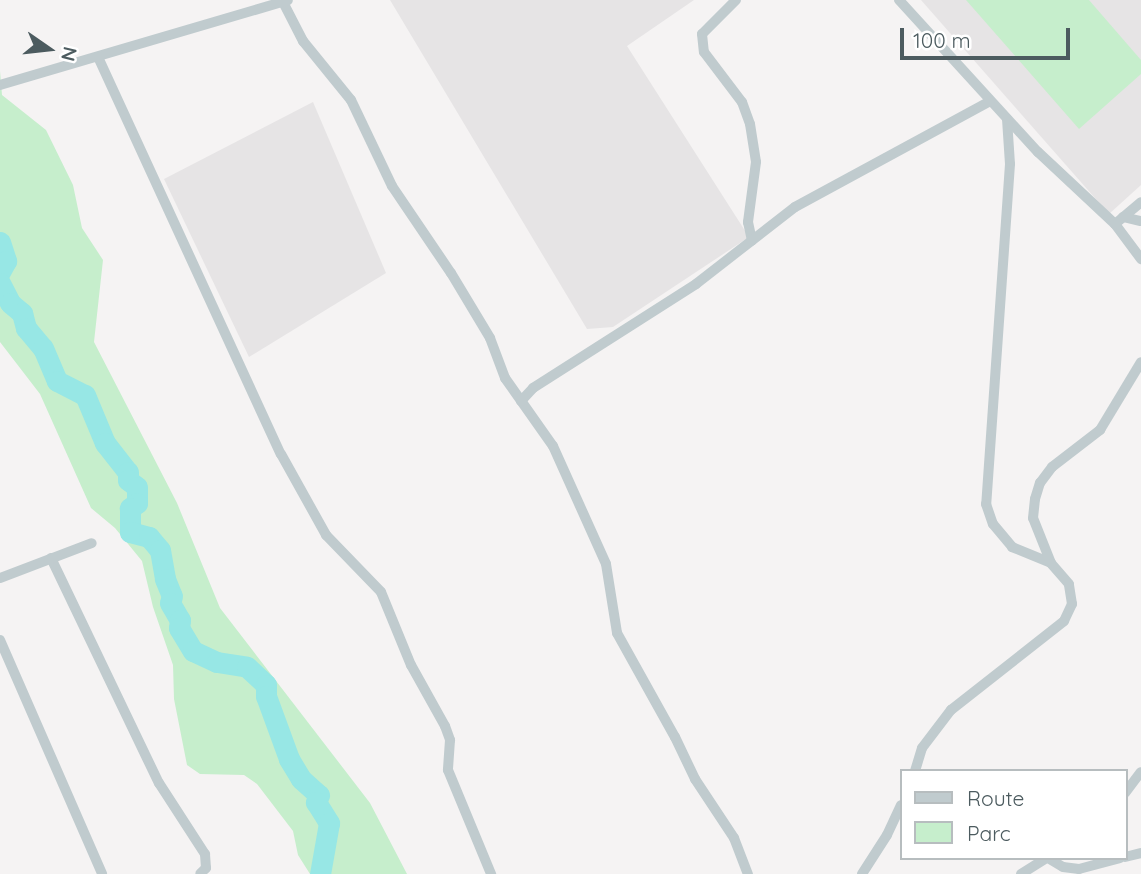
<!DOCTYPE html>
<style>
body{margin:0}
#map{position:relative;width:1141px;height:874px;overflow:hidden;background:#f5f3f3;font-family:Quicksand,sans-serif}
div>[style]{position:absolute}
.education>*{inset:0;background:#e6e4e5}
.green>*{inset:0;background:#c6eecc}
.river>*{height:21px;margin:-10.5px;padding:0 10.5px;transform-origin:10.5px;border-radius:10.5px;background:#97e7e5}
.minor>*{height:10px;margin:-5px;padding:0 5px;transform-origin:5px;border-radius:5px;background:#c0cbce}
span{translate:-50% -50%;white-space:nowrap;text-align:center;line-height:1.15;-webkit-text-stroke:5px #fff;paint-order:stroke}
.legend{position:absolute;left:900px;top:769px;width:228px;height:91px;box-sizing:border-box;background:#fff;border:2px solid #b7bdbf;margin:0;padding:9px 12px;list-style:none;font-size:21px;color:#4c5b5f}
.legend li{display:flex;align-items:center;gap:14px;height:35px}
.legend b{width:35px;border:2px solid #b7bdbf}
.north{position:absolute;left:14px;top:14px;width:70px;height:70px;-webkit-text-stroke:5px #fff;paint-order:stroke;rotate:104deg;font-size:19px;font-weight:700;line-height:28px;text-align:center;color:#4c5b5f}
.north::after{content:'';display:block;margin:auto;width:24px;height:32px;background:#4c5b5f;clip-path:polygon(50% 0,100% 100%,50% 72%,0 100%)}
.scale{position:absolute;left:900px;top:28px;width:170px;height:32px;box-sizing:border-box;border:4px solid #4c5b5f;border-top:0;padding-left:9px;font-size:21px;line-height:24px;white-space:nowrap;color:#4c5b5f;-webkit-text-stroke:5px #fff;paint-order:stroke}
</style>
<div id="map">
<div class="education">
<div style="clip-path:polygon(390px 0,694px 0,627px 46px,749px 237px,613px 327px,587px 329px)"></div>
<div style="clip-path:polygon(921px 0,1141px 0,1141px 185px,1109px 214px)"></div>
<div style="clip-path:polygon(313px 102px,386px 273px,249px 357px,164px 179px)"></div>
</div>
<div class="green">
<div style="clip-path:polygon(966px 0,1089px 0,1141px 60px,1141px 74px,1079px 129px)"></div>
<div style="clip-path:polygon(0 71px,2px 95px,46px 130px,73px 185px,82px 228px,103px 260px,94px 342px,177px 503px,220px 608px,370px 803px,407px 874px,310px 874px,298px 855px,293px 831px,257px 784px,244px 775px,200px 774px,187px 765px,174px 699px,173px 665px,153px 607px,142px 561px,115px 528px,91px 508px,40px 394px,0 342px)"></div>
</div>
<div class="river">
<div style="left:0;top:242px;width:20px;rotate:72deg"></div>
<div style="left:6px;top:261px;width:13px;rotate:119deg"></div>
<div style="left:0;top:283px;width:22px;rotate:63deg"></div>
<div style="left:10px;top:303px;width:16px;rotate:40deg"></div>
<div style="left:22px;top:313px;width:16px;rotate:75deg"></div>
<div style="left:26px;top:328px;width:26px;rotate:50deg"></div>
<div style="left:43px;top:348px;width:36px;rotate:67deg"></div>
<div style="left:57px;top:381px;width:31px;rotate:27deg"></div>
<div style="left:85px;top:395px;width:52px;rotate:67.4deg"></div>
<div style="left:105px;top:443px;width:37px;rotate:52deg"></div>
<div style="left:128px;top:472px;width:8px;rotate:90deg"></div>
<div style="left:128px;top:480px;width:11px;rotate:38deg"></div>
<div style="left:137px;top:487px;width:16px;rotate:90deg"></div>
<div style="left:137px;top:503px;width:9px;rotate:144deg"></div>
<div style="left:130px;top:508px;width:24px;rotate:90deg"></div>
<div style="left:130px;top:532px;width:20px;rotate:15deg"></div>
<div style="left:149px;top:537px;width:17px;rotate:50deg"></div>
<div style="left:160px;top:550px;width:29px;rotate:80deg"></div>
<div style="left:165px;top:579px;width:18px;rotate:68deg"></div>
<div style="left:172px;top:596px;width:7px;rotate:106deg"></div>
<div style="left:170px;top:603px;width:20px;rotate:60deg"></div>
<div style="left:180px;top:620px;width:8px;rotate:97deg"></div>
<div style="left:179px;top:628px;width:27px;rotate:59deg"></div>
<div style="left:193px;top:651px;width:26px;rotate:25deg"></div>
<div style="left:217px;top:662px;width:30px;rotate:9deg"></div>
<div style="left:247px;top:667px;width:26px;rotate:43deg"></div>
<div style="left:266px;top:685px;width:11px;rotate:90deg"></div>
<div style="left:266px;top:696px;width:67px;rotate:69.9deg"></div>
<div style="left:289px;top:759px;width:23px;rotate:59deg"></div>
<div style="left:301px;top:779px;width:24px;rotate:42deg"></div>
<div style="left:319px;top:795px;width:8px;rotate:113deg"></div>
<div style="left:316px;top:802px;width:25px;rotate:58deg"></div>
<div style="left:329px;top:823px;width:52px;rotate:100deg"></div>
</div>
<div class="minor">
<div style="left:736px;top:0;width:48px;rotate:135deg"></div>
<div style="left:702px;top:34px;width:18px;rotate:84deg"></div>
<div style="left:704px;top:52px;width:63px;rotate:52.8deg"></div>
<div style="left:742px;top:102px;width:23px;rotate:70deg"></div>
<div style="left:750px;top:124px;width:38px;rotate:81deg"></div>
<div style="left:756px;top:162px;width:61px;rotate:97.6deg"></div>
<div style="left:748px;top:222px;width:19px;rotate:78deg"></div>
<div style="left:899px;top:0;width:206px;rotate:47.6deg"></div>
<div style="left:1038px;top:152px;width:105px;rotate:43.1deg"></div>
<div style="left:1115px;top:224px;width:44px;rotate:53.4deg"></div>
<div style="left:284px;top:4px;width:42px;rotate:62.8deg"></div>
<div style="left:303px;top:41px;width:76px;rotate:50.9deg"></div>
<div style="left:351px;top:100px;width:95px;rotate:64.5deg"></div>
<div style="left:392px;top:186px;width:105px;rotate:55.9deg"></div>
<div style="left:451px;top:273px;width:76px;rotate:59deg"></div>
<div style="left:490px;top:338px;width:43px;rotate:69.4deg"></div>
<div style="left:505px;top:378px;width:83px;rotate:54.8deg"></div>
<div style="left:553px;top:446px;width:129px;rotate:65.8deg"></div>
<div style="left:606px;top:564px;width:70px;rotate:80.9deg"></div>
<div style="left:617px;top:633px;width:119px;rotate:60.9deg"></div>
<div style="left:675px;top:737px;width:47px;rotate:64.5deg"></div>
<div style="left:695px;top:779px;width:71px;rotate:56.5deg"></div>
<div style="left:734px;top:838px;width:39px;rotate:69deg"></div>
<div style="left:98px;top:57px;width:437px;rotate:65.3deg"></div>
<div style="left:281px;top:454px;width:93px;rotate:60.9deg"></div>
<div style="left:326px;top:535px;width:79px;rotate:46deg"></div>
<div style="left:381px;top:592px;width:79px;rotate:67.7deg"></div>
<div style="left:411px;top:665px;width:70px;rotate:60.9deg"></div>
<div style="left:445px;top:726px;width:15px;rotate:70deg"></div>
<div style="left:450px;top:740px;width:30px;rotate:94deg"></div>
<div style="left:448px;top:770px;width:113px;rotate:67.5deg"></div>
<div style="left:0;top:85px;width:300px;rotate:-16.4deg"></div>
<div style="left:1007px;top:119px;width:45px;rotate:86.2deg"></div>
<div style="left:1010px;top:164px;width:341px;rotate:94deg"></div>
<div style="left:986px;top:504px;width:21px;rotate:71deg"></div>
<div style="left:993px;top:524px;width:30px;rotate:50deg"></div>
<div style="left:1012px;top:547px;width:42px;rotate:22.3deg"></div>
<div style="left:1123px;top:217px;width:18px;rotate:13deg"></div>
<div style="left:1115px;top:224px;width:34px;rotate:-40deg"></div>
<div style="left:521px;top:401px;width:18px;rotate:-47deg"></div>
<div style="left:533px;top:388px;width:193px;rotate:-32.5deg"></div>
<div style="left:696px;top:284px;width:125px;rotate:-37.9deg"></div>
<div style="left:795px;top:207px;width:222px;rotate:-28.5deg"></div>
<div style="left:51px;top:558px;width:250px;rotate:64.4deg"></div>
<div style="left:159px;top:783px;width:85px;rotate:57.1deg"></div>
<div style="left:205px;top:854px;width:14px;rotate:86deg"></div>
<div style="left:206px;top:868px;width:8px;rotate:135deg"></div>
<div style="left:0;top:578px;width:98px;rotate:-20.8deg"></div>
<div style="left:0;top:640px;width:255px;rotate:66.4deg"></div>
<div style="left:915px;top:771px;width:24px;rotate:-73deg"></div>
<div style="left:922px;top:748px;width:48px;rotate:-52.7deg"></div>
<div style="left:951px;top:710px;width:144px;rotate:-38.2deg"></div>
<div style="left:1064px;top:621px;width:19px;rotate:-65deg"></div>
<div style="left:1072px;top:604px;width:20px;rotate:-99deg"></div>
<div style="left:1069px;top:584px;width:28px;rotate:-131deg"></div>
<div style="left:1051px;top:563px;width:48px;rotate:-111.8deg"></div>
<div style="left:1033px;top:518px;width:19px;rotate:-84deg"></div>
<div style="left:1035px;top:499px;width:17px;rotate:-73deg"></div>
<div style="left:1040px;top:483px;width:20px;rotate:-53deg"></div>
<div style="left:1052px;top:467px;width:61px;rotate:-37.6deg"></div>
<div style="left:1100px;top:430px;width:79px;rotate:-58.9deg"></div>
<div style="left:1125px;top:793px;width:26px;rotate:-53deg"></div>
<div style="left:1125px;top:857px;width:16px;rotate:-14deg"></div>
<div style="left:1048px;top:858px;width:17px;rotate:31deg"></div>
<div style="left:1063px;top:867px;width:16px;rotate:7deg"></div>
<div style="left:1079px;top:869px;width:42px;rotate:-15deg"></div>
<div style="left:862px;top:874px;width:46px;rotate:-57.3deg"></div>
<div style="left:887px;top:835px;width:33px;rotate:-65deg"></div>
<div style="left:1021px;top:874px;width:31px;rotate:-32deg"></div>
</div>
<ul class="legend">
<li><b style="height:9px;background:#c0cbce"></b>Route</li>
<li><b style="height:19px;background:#c6eecc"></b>Parc</li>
</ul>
<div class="north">N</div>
<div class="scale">100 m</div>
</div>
